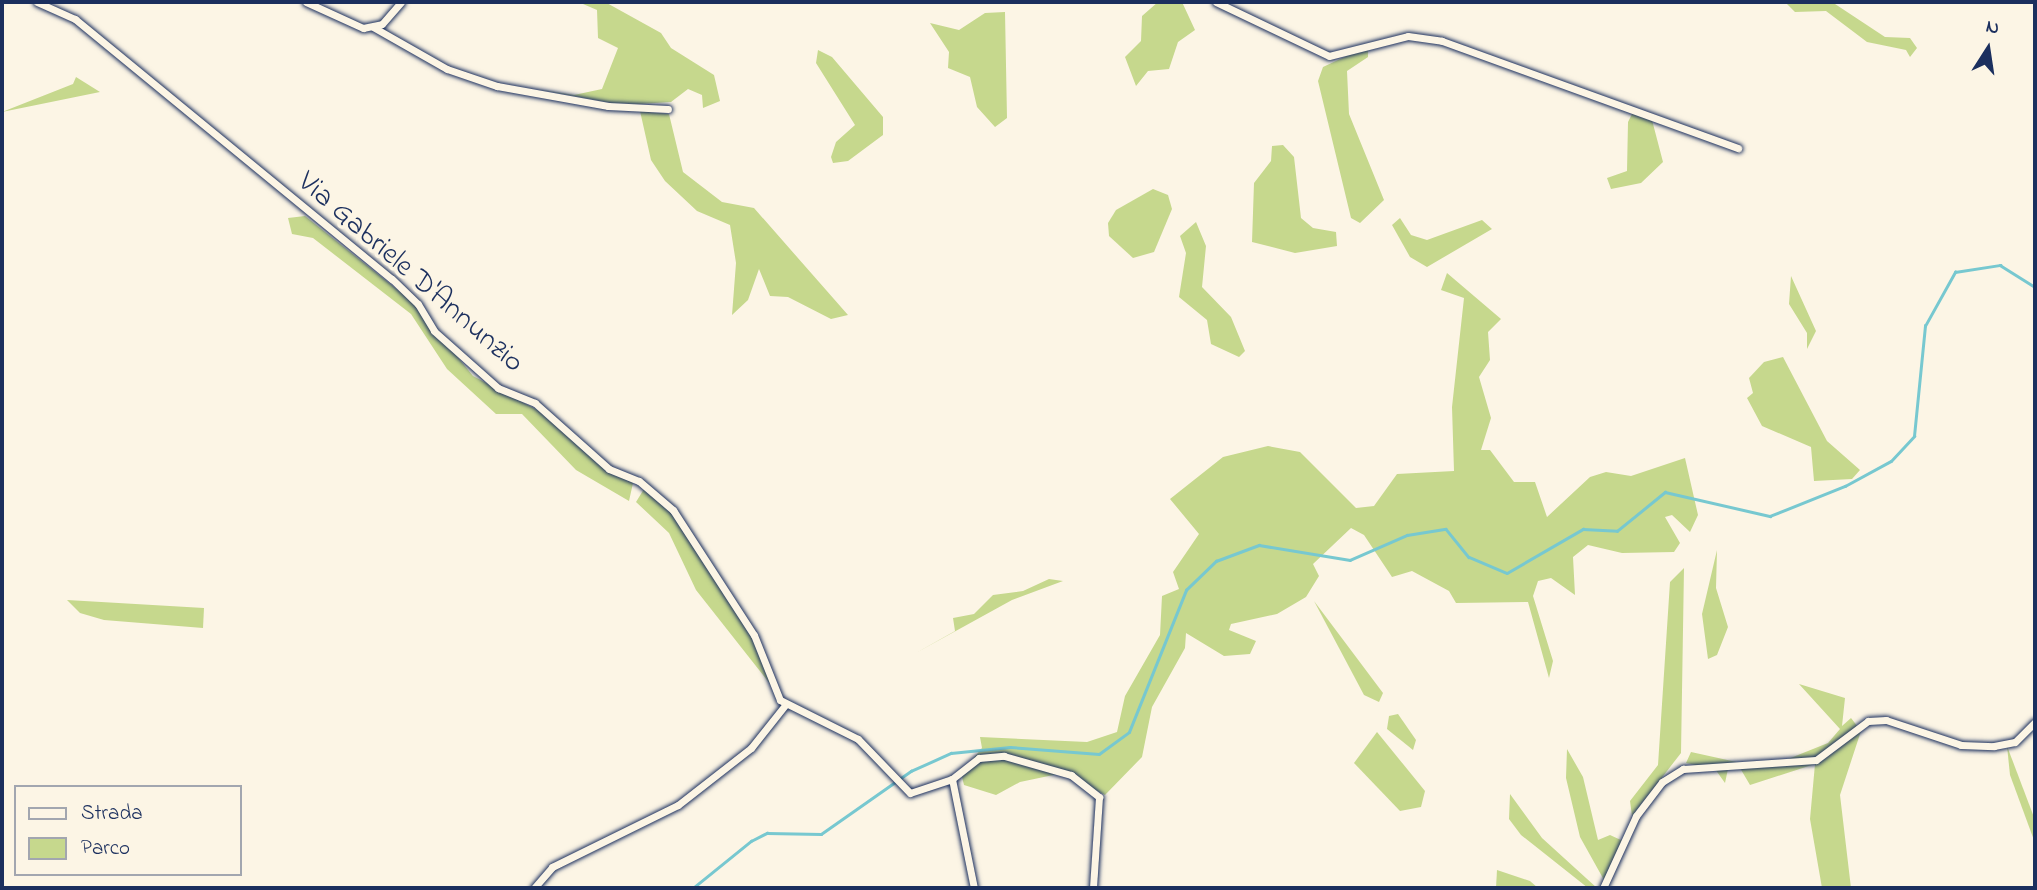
<!DOCTYPE html>
<style>
body{margin:0}
#map{position:relative;width:2037px;height:890px;overflow:hidden;background:#fcf5e5;font-family:"Indie Flower",sans-serif}
div>[style]{position:absolute}
.green>*{inset:0;background:#c6d88d}
.stream>*{height:2.5px;margin:-1.25px;padding:0 1.25px;transform-origin:1.25px;border-radius:1.25px;background:#77c8d0}
.roads{filter:drop-shadow(0 0 2px #1b2f5e) drop-shadow(0 0 2px #1b2f5e)}
.minor>*{height:7px;margin:-3.5px;padding:0 3.5px;transform-origin:3.5px;border-radius:3.5px;background:#fcf5e5}
span{translate:-50% -50%;white-space:nowrap;text-align:center;line-height:1.15;-webkit-text-stroke:7px #fcf5e5;paint-order:stroke}
.street-label{font-size:30px;color:#1b2f5e}
.frame{position:absolute;inset:0;border:4px solid #1b2f5e;pointer-events:none}
.legend{position:absolute;left:14px;top:785px;width:228px;height:91px;box-sizing:border-box;background:#fcf5e5;border:2px solid #a2a6af;margin:0;padding:9px 12px;list-style:none;font-size:21px;color:#1b2f5e}
.legend li{display:flex;align-items:center;gap:14px;height:35px}
.legend b{width:35px;border:2px solid #a2a6af}
.north{position:absolute;left:1953px;top:14px;width:70px;height:70px;-webkit-text-stroke:5px #fcf5e5;paint-order:stroke;rotate:12deg;font-size:19px;font-weight:700;line-height:28px;text-align:center;color:#1b2f5e}
.north::after{content:'';display:block;margin:auto;width:24px;height:32px;background:#1b2f5e;clip-path:polygon(50% 0,100% 100%,50% 72%,0 100%)}
</style>
<div id="map">
<div class="green">
<div style="clip-path:polygon(605px 2px,661px 33px,671px 48px,714px 75px,720px 101px,703px 108px,702px 95px,688px 89px,671px 102px,639px 104px,611px 103px,537px 89px,574px 95px,602px 89px,618px 48px,598px 38px,597px 10px,583px 4px)"></div>
<div style="clip-path:polygon(1158px 2px,1182px 2px,1195px 30px,1178px 42px,1169px 69px,1148px 71px,1136px 86px,1125px 57px,1141px 41px,1142px 16px)"></div>
<div style="clip-path:polygon(1785px 2px,1832px 2px,1885px 37px,1910px 38px,1917px 48px,1910px 57px,1906px 50px,1867px 42px,1826px 11px,1795px 12px)"></div>
<div style="clip-path:polygon(1005px 12px,1007px 118px,995px 127px,977px 107px,970px 77px,948px 68px,949px 52px,930px 23px,959px 30px,985px 13px)"></div>
<div style="clip-path:polygon(1368px 46px,1368px 57px,1347px 71px,1349px 114px,1384px 200px,1360px 223px,1351px 218px,1318px 81px,1323px 67px)"></div>
<div style="clip-path:polygon(818px 50px,832px 57px,883px 117px,883px 135px,848px 161px,833px 163px,831px 157px,836px 142px,855px 125px,816px 63px)"></div>
<div style="clip-path:polygon(76px 77px,100px 92px,2px 112px,73px 84px)"></div>
<div style="clip-path:polygon(1635px 108px,1652px 120px,1663px 162px,1641px 183px,1611px 189px,1607px 178px,1627px 171px,1628px 122px)"></div>
<div style="clip-path:polygon(640px 111px,669px 114px,683px 172px,722px 202px,754px 208px,848px 315px,831px 319px,788px 297px,770px 296px,759px 269px,748px 300px,732px 315px,736px 263px,730px 225px,697px 211px,665px 181px,651px 160px)"></div>
<div style="clip-path:polygon(1283px 145px,1294px 157px,1301px 218px,1313px 228px,1336px 232px,1337px 246px,1295px 253px,1252px 242px,1254px 183px,1271px 161px,1272px 146px)"></div>
<div style="clip-path:polygon(1153px 189px,1168px 195px,1172px 209px,1154px 252px,1133px 258px,1109px 236px,1108px 223px,1116px 210px)"></div>
<div style="clip-path:polygon(305px 216px,414px 303px,473px 376px,543px 413px,587px 453px,633px 483px,629px 501px,576px 470px,522px 414px,496px 414px,447px 369px,411px 314px,313px 238px,292px 234px,288px 218px)"></div>
<div style="clip-path:polygon(1400px 218px,1411px 235px,1427px 240px,1482px 220px,1492px 229px,1427px 267px,1410px 257px,1392px 225px)"></div>
<div style="clip-path:polygon(1196px 222px,1206px 246px,1202px 287px,1231px 317px,1245px 351px,1239px 357px,1211px 344px,1207px 320px,1179px 297px,1186px 253px,1180px 236px)"></div>
<div style="clip-path:polygon(1447px 273px,1501px 319px,1488px 332px,1490px 360px,1479px 377px,1491px 418px,1481px 450px,1490px 450px,1514px 482px,1535px 482px,1547px 517px,1590px 477px,1606px 472px,1631px 476px,1685px 458px,1698px 515px,1690px 532px,1672px 515px,1665px 517px,1680px 543px,1674px 552px,1622px 553px,1588px 545px,1573px 557px,1575px 595px,1551px 578px,1538px 581px,1533px 596px,1553px 661px,1549px 678px,1528px 602px,1456px 603px,1449px 591px,1412px 571px,1392px 577px,1364px 535px,1351px 528px,1313px 564px,1319px 576px,1306px 597px,1277px 614px,1231px 624px,1229px 630px,1256px 641px,1250px 654px,1224px 656px,1186px 633px,1185px 648px,1152px 707px,1142px 757px,1105px 795px,1063px 773px,1020px 782px,996px 795px,964px 785px,961px 773px,982px 748px,980px 737px,1087px 742px,1117px 732px,1125px 696px,1160px 635px,1162px 596px,1179px 589px,1173px 572px,1199px 534px,1170px 499px,1223px 457px,1268px 446px,1300px 452px,1356px 508px,1374px 506px,1397px 474px,1454px 471px,1452px 407px,1464px 298px,1441px 290px)"></div>
<div style="clip-path:polygon(1791px 276px,1816px 331px,1807px 349px,1807px 333px,1789px 304px)"></div>
<div style="clip-path:polygon(1783px 357px,1827px 441px,1860px 470px,1852px 479px,1814px 481px,1811px 447px,1762px 426px,1747px 398px,1753px 393px,1749px 378px,1764px 362px)"></div>
<div style="clip-path:polygon(644px 489px,675px 515px,750px 631px,774px 689px,696px 590px,669px 533px,636px 502px)"></div>
<div style="clip-path:polygon(1717px 550px,1716px 588px,1728px 627px,1717px 655px,1708px 659px,1702px 614px)"></div>
<div style="clip-path:polygon(1684px 568px,1681px 753px,1632px 816px,1630px 801px,1658px 765px,1670px 582px)"></div>
<div style="clip-path:polygon(1049px 579px,1063px 581px,1012px 600px,914px 654px,955px 631px,953px 618px,974px 614px,993px 595px,1023px 591px)"></div>
<div style="clip-path:polygon(67px 600px,204px 608px,203px 628px,104px 620px,80px 613px)"></div>
<div style="clip-path:polygon(1314px 601px,1383px 693px,1379px 702px,1364px 695px)"></div>
<div style="clip-path:polygon(1799px 684px,1845px 698px,1842px 726px,1851px 718px,1861px 731px,1840px 795px,1851px 888px,1822px 888px,1810px 819px,1815px 764px,1750px 785px,1740px 768px,1728px 769px,1725px 783px,1715px 769px,1686px 763px,1691px 752px,1741px 763px,1788px 759px,1828px 743px,1840px 729px)"></div>
<div style="clip-path:polygon(1398px 714px,1416px 740px,1413px 750px,1387px 729px,1389px 716px)"></div>
<div style="clip-path:polygon(1377px 732px,1425px 791px,1421px 807px,1400px 811px,1354px 763px)"></div>
<div style="clip-path:polygon(2007px 746px,2035px 820px,2035px 843px,2010px 775px)"></div>
<div style="clip-path:polygon(1567px 749px,1583px 777px,1598px 840px,1610px 835px,1623px 841px,1604px 880px,1580px 837px,1566px 778px)"></div>
<div style="clip-path:polygon(1510px 794px,1542px 838px,1597px 888px,1588px 888px,1521px 835px,1509px 819px)"></div>
<div style="clip-path:polygon(1497px 870px,1530px 881px,1538px 888px,1496px 888px)"></div>
</div>
<div class="stream">
<div style="left:693px;top:888px;width:75px;rotate:-39deg"></div>
<div style="left:751px;top:841px;width:18px;rotate:-27deg"></div>
<div style="left:767px;top:833px;width:54px;rotate:1.1deg"></div>
<div style="left:821px;top:834px;width:110px;rotate:-35deg"></div>
<div style="left:911px;top:771px;width:44px;rotate:-24.2deg"></div>
<div style="left:951px;top:753px;width:59px;rotate:-5.8deg"></div>
<div style="left:1010px;top:747px;width:89px;rotate:4.5deg"></div>
<div style="left:1099px;top:754px;width:37px;rotate:-36deg"></div>
<div style="left:1129px;top:732px;width:153px;rotate:-68.1deg"></div>
<div style="left:1186px;top:590px;width:42px;rotate:-44deg"></div>
<div style="left:1216px;top:561px;width:46px;rotate:-20.4deg"></div>
<div style="left:1259px;top:545px;width:92px;rotate:9.4deg"></div>
<div style="left:1350px;top:560px;width:62px;rotate:-23.7deg"></div>
<div style="left:1407px;top:535px;width:39px;rotate:-9deg"></div>
<div style="left:1446px;top:529px;width:36px;rotate:51deg"></div>
<div style="left:1469px;top:557px;width:41px;rotate:22.8deg"></div>
<div style="left:1507px;top:573px;width:88px;rotate:-30.1deg"></div>
<div style="left:1583px;top:529px;width:34px;rotate:3deg"></div>
<div style="left:1617px;top:531px;width:62px;rotate:-39.1deg"></div>
<div style="left:1665px;top:492px;width:108px;rotate:12.9deg"></div>
<div style="left:1770px;top:516px;width:81px;rotate:-21.8deg"></div>
<div style="left:1845px;top:486px;width:52px;rotate:-28.5deg"></div>
<div style="left:1891px;top:461px;width:34px;rotate:-47deg"></div>
<div style="left:1914px;top:436px;width:111px;rotate:-84.3deg"></div>
<div style="left:1925px;top:326px;width:62px;rotate:-60.9deg"></div>
<div style="left:1955px;top:272px;width:46px;rotate:-8.8deg"></div>
<div style="left:2000px;top:265px;width:41px;rotate:32.2deg"></div>
</div>
<div class="roads">
<div class="minor">
<div style="left:37px;top:2px;width:42px;rotate:24.1deg"></div>
<div style="left:75px;top:19px;width:410px;rotate:39.4deg"></div>
<div style="left:392px;top:279px;width:36px;rotate:44deg"></div>
<div style="left:418px;top:304px;width:31px;rotate:59deg"></div>
<div style="left:434px;top:331px;width:86px;rotate:41.7deg"></div>
<div style="left:498px;top:388px;width:40px;rotate:22deg"></div>
<div style="left:535px;top:403px;width:99px;rotate:41.7deg"></div>
<div style="left:609px;top:469px;width:32px;rotate:22deg"></div>
<div style="left:639px;top:481px;width:45px;rotate:40.5deg"></div>
<div style="left:673px;top:510px;width:149px;rotate:57.1deg"></div>
<div style="left:754px;top:635px;width:70px;rotate:68.2deg"></div>
<div style="left:780px;top:700px;width:87px;rotate:26.6deg"></div>
<div style="left:858px;top:739px;width:75px;rotate:46.1deg"></div>
<div style="left:910px;top:793px;width:44px;rotate:-18.4deg"></div>
<div style="left:952px;top:779px;width:34px;rotate:-38deg"></div>
<div style="left:979px;top:758px;width:25px;rotate:-5deg"></div>
<div style="left:1004px;top:756px;width:70px;rotate:15.8deg"></div>
<div style="left:1071px;top:775px;width:36px;rotate:38deg"></div>
<div style="left:1099px;top:797px;width:91px;rotate:93.8deg"></div>
<div style="left:306px;top:2px;width:63px;rotate:24.5deg"></div>
<div style="left:363px;top:28px;width:19px;rotate:-12deg"></div>
<div style="left:382px;top:24px;width:29px;rotate:-49deg"></div>
<div style="left:1216px;top:2px;width:125px;rotate:25.5deg"></div>
<div style="left:1329px;top:56px;width:81px;rotate:-14.2deg"></div>
<div style="left:1408px;top:36px;width:34px;rotate:8deg"></div>
<div style="left:1442px;top:41px;width:315px;rotate:19.9deg"></div>
<div style="left:373px;top:27px;width:85px;rotate:29.6deg"></div>
<div style="left:447px;top:69px;width:53px;rotate:18.8deg"></div>
<div style="left:497px;top:86px;width:113px;rotate:10.2deg"></div>
<div style="left:608px;top:106px;width:60px;rotate:2.9deg"></div>
<div style="left:952px;top:779px;width:111px;rotate:78.6deg"></div>
<div style="left:534px;top:888px;width:28px;rotate:-49deg"></div>
<div style="left:552px;top:867px;width:140px;rotate:-26.2deg"></div>
<div style="left:678px;top:805px;width:93px;rotate:-38deg"></div>
<div style="left:751px;top:748px;width:56px;rotate:-51.5deg"></div>
<div style="left:1603px;top:888px;width:79px;rotate:-65.4deg"></div>
<div style="left:1636px;top:816px;width:43px;rotate:-52.6deg"></div>
<div style="left:1662px;top:782px;width:25px;rotate:-32deg"></div>
<div style="left:1683px;top:769px;width:133px;rotate:-3.9deg"></div>
<div style="left:1816px;top:760px;width:65px;rotate:-36.9deg"></div>
<div style="left:1868px;top:721px;width:18px;rotate:-3deg"></div>
<div style="left:1886px;top:720px;width:79px;rotate:18.4deg"></div>
<div style="left:1961px;top:745px;width:33px;rotate:2deg"></div>
<div style="left:1994px;top:746px;width:21px;rotate:-11deg"></div>
<div style="left:2015px;top:742px;width:28px;rotate:-45deg"></div>
</div>
</div>
<div class="street-label">
<span style="left:410px;top:273px;rotate:41deg">Via Gabriele D'Annunzio</span>
</div>
<div class="frame"></div>
<ul class="legend">
<li><b style="height:9px;background:#fcf5e5"></b>Strada</li>
<li><b style="height:19px;background:#c6d88d"></b>Parco</li>
</ul>
<div class="north">N</div>
</div>
